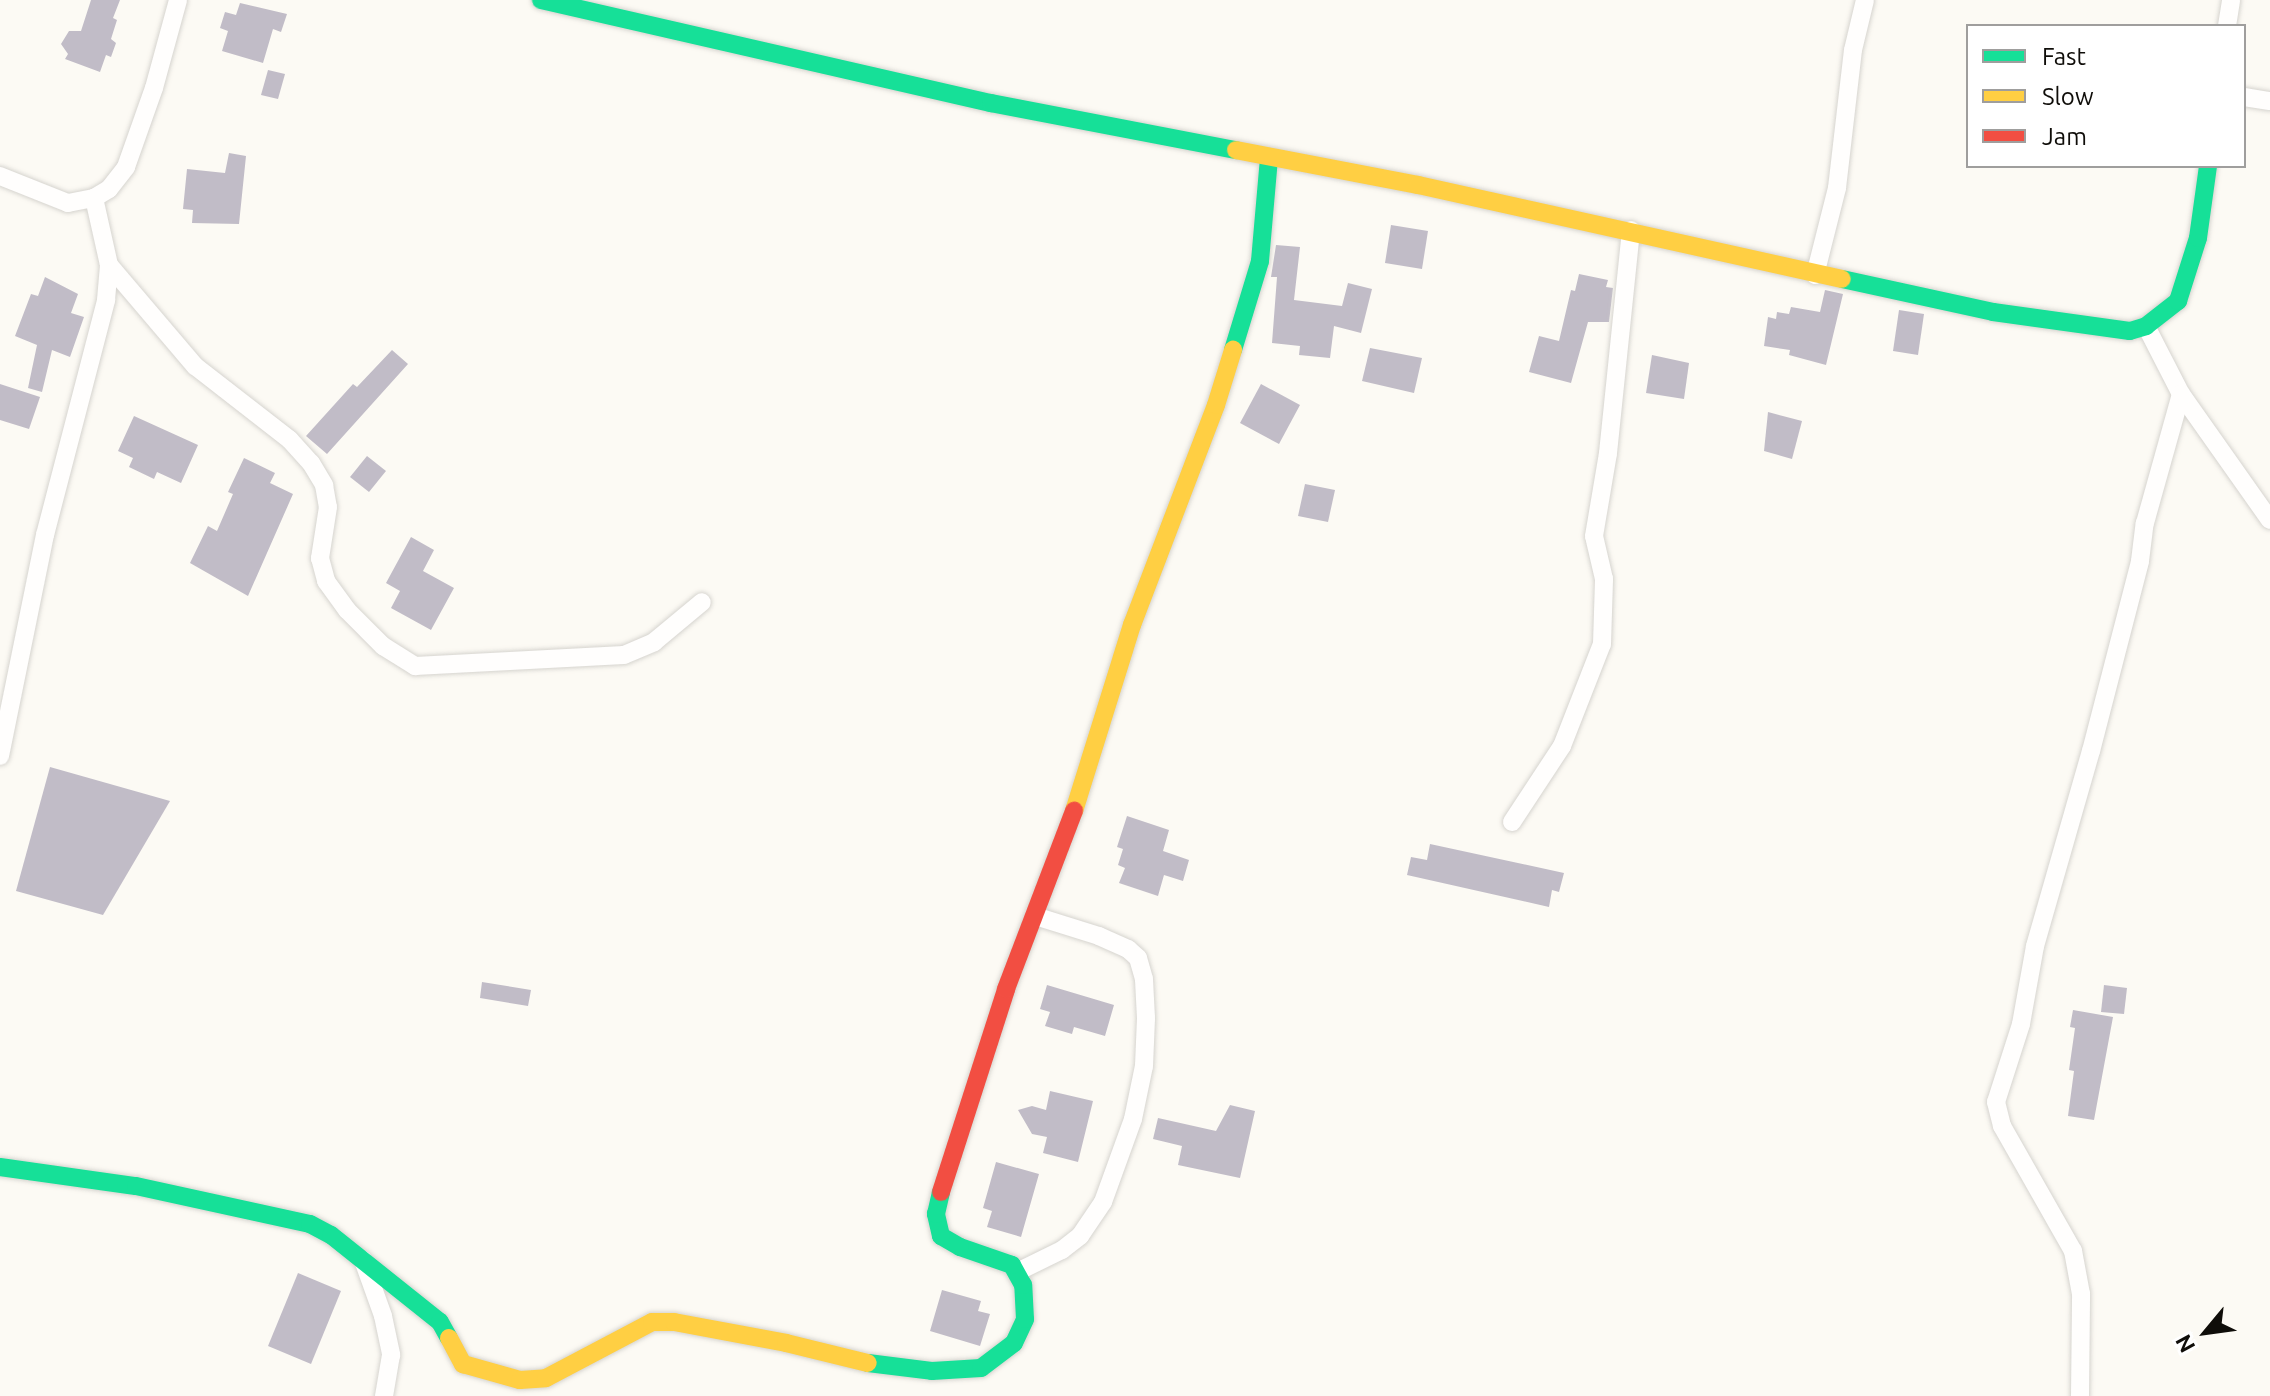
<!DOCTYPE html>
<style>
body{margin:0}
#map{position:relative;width:2270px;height:1396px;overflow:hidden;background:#fcfaf4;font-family:Ubuntu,sans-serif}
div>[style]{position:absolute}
.building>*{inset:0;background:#c1bcc7}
.roads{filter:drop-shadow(0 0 2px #d6d4cf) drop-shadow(0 0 2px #d6d4cf)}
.street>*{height:18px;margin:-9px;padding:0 9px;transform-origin:9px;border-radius:9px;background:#fffefd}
.fast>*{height:18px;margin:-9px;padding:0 9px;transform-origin:9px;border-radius:9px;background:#16e098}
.slow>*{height:18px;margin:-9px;padding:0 9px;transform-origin:9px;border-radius:9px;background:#ffcf43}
.jam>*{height:18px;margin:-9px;padding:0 9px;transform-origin:9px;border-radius:9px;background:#f24e42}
span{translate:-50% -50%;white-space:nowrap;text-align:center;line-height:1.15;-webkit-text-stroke:6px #fff;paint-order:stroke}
.legend{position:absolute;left:1966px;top:24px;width:280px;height:144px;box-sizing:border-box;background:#fff;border:2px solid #9f9e9d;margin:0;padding:10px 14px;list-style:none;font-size:24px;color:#0f0d09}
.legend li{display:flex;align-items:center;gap:16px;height:40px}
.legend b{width:40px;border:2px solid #9f9e9d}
.north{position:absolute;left:2166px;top:1292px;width:80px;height:80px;-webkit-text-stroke:6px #fff;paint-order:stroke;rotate:241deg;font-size:22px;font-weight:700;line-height:32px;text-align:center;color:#0f0d09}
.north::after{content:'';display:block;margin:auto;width:28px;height:36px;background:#0f0d09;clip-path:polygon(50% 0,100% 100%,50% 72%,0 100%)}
</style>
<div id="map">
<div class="building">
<div style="clip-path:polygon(91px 0,120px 0,113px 18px,117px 20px,111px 39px,116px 43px,111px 57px,106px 55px,100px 72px,65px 59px,68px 54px,61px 44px,69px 31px,81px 31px)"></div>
<div style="clip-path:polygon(240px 3px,287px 14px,281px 32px,273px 29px,263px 63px,222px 51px,228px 31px,220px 28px,225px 12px,236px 15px)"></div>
<div style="clip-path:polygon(268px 70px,285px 74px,278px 99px,261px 95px)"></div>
<div style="clip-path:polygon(229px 153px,246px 156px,239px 224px,192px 223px,193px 210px,183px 209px,187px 169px,225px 173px)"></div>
<div style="clip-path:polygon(1391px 225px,1428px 231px,1422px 269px,1385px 263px)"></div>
<div style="clip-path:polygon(1276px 245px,1300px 247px,1294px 300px,1342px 306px,1348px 283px,1372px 289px,1361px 333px,1334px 326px,1330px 358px,1299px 355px,1300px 346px,1272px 343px,1277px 277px,1271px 277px)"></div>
<div style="clip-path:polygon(1579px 274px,1608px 280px,1606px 287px,1613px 288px,1609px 322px,1588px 322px,1571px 383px,1529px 372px,1539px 336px,1559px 341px,1571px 290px,1575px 291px)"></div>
<div style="clip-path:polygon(45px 277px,78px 294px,71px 313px,84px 317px,70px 357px,52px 350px,42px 392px,28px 388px,37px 345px,15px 336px,31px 294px,38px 296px)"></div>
<div style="clip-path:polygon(1825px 290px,1843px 294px,1826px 365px,1789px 355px,1790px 350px,1764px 346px,1768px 317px,1776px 319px,1777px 312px,1789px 314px,1791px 307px,1820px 312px)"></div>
<div style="clip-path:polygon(1899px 310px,1924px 314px,1918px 355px,1893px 351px)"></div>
<div style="clip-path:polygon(1370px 348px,1422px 358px,1414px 393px,1362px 381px)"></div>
<div style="clip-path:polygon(392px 350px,408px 364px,327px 454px,306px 436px,353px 384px,357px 387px)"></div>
<div style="clip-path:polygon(1652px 355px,1689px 363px,1684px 399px,1646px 393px)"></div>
<div style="clip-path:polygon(0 384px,40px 397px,29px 429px,0 420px)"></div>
<div style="clip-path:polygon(1261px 384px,1300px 405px,1279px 444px,1240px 423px)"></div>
<div style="clip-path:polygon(1768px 412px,1802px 421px,1792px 459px,1764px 451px)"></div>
<div style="clip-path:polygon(134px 416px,198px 445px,181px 483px,157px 472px,154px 479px,129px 467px,133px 458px,118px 451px)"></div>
<div style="clip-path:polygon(367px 456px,386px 471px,369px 492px,350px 477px)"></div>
<div style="clip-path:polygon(244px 458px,275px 473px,270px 483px,293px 494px,248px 596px,190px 563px,208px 526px,217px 531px,233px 494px,228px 492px)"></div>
<div style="clip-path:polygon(1305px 484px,1335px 490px,1328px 522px,1298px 516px)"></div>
<div style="clip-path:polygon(411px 537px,434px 550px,423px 571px,454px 588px,431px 630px,391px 608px,400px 591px,386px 583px)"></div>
<div style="clip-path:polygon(50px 767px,170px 801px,103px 915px,16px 891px)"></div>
<div style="clip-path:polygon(1127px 816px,1169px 830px,1163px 851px,1189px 860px,1183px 881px,1164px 875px,1158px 896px,1119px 883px,1125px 868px,1118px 865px,1123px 849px,1117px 847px)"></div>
<div style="clip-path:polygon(1430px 844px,1564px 873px,1559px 892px,1552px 890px,1549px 907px,1407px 875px,1411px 857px,1427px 860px)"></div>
<div style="clip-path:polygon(482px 982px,531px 990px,528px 1006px,480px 998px)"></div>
<div style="clip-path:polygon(1047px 985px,1114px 1005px,1105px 1036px,1074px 1027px,1072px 1034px,1045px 1026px,1050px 1012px,1040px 1009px)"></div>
<div style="clip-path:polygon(2104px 985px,2127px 988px,2124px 1014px,2101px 1012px)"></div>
<div style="clip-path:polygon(2073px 1010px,2113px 1017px,2094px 1120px,2068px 1116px,2074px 1071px,2069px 1070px,2075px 1028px,2070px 1027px)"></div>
<div style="clip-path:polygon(1050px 1091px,1093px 1101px,1078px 1162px,1043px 1153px,1047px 1137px,1032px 1134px,1018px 1110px,1032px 1106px,1046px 1110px)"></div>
<div style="clip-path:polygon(1230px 1105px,1255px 1111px,1240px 1178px,1178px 1165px,1182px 1146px,1153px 1139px,1158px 1118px,1216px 1131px)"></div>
<div style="clip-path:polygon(996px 1162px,1039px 1174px,1021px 1237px,987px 1227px,992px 1211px,983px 1208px)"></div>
<div style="clip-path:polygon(298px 1273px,341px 1291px,311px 1364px,268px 1346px)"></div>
<div style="clip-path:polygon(942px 1290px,981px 1301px,978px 1311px,990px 1314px,980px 1346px,930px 1331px)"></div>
</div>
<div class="roads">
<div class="street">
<div style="left:2227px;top:26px;width:26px;rotate:-81deg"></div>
<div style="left:2244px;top:97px;width:26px;rotate:9deg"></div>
<div style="left:0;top:176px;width:73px;rotate:21.7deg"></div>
<div style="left:68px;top:203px;width:26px;rotate:-11deg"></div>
<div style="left:94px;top:198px;width:17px;rotate:-31deg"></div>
<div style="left:109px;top:189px;width:28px;rotate:-52deg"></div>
<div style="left:126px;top:167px;width:84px;rotate:-70.5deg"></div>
<div style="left:154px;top:88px;width:91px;rotate:-74.7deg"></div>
<div style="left:109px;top:265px;width:133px;rotate:49.6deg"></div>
<div style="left:195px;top:366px;width:120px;rotate:37.9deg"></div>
<div style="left:290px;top:440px;width:31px;rotate:48deg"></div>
<div style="left:311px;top:463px;width:26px;rotate:59deg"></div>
<div style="left:324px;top:485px;width:22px;rotate:80deg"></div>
<div style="left:328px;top:507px;width:52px;rotate:98.9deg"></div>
<div style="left:320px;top:558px;width:24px;rotate:75deg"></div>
<div style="left:326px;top:581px;width:36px;rotate:54deg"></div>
<div style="left:347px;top:610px;width:51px;rotate:45deg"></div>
<div style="left:383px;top:646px;width:38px;rotate:32deg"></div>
<div style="left:415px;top:666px;width:209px;rotate:-3deg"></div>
<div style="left:624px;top:655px;width:33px;rotate:-23deg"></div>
<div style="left:654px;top:642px;width:62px;rotate:-39.8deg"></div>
<div style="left:1815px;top:275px;width:90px;rotate:-75.8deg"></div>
<div style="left:1837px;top:188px;width:139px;rotate:-83.4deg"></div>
<div style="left:1853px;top:50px;width:51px;rotate:-76.5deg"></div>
<div style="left:2146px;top:326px;width:76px;rotate:62.8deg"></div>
<div style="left:2181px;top:394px;width:154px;rotate:54.8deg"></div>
<div style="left:0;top:756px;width:226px;rotate:-78.5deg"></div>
<div style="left:45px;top:535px;width:243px;rotate:-75.4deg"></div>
<div style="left:106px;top:300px;width:35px;rotate:-85deg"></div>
<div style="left:109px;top:265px;width:69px;rotate:-102.6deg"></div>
<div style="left:1512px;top:822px;width:91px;rotate:-56.7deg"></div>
<div style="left:1562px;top:746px;width:110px;rotate:-68.6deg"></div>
<div style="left:1602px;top:644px;width:65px;rotate:-88.2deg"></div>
<div style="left:1604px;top:579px;width:44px;rotate:-103.1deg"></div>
<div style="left:1594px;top:536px;width:84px;rotate:-80.4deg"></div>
<div style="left:1608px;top:453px;width:224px;rotate:-84.1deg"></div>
<div style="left:363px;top:1260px;width:59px;rotate:70.3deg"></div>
<div style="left:383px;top:1316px;width:40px;rotate:78deg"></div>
<div style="left:391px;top:1355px;width:42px;rotate:99.7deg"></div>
<div style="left:1017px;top:1272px;width:50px;rotate:-26.1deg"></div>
<div style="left:1062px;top:1250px;width:23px;rotate:-38deg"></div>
<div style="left:1080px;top:1236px;width:41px;rotate:-55.9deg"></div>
<div style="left:1103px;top:1202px;width:88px;rotate:-70.1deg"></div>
<div style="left:1133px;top:1119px;width:54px;rotate:-78.3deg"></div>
<div style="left:1144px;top:1066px;width:48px;rotate:-87.6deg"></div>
<div style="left:1146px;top:1018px;width:39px;rotate:-93deg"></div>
<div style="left:1144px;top:979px;width:22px;rotate:-106deg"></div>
<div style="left:1138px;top:958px;width:13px;rotate:-138deg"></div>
<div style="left:1128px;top:949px;width:32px;rotate:-156deg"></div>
<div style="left:1099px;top:936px;width:67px;rotate:-162.6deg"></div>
<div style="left:2080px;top:1396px;width:102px;rotate:-89.4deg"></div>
<div style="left:2081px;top:1294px;width:44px;rotate:-100.5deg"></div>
<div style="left:2073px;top:1251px;width:144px;rotate:-119.6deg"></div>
<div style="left:2002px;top:1126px;width:25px;rotate:-104deg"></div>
<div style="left:1996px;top:1102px;width:82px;rotate:-72.2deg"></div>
<div style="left:2021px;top:1024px;width:79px;rotate:-79.8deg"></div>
<div style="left:2035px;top:946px;width:203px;rotate:-74deg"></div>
<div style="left:2091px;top:751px;width:196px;rotate:-75.5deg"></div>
<div style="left:2140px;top:561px;width:38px;rotate:-83deg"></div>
<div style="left:2145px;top:523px;width:134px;rotate:-74.4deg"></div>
</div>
<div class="fast">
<div style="left:541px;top:0;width:462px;rotate:12.9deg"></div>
<div style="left:991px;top:103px;width:249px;rotate:10.9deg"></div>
<div style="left:1842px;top:279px;width:155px;rotate:12.3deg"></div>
<div style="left:1993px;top:312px;width:138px;rotate:7.9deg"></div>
<div style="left:2130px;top:331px;width:17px;rotate:-17deg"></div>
<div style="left:2146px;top:326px;width:41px;rotate:-38deg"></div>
<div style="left:2178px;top:301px;width:66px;rotate:-72.4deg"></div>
<div style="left:2198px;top:238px;width:73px;rotate:-82.1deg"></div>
<div style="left:1233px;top:350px;width:93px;rotate:-73.1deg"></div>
<div style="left:1260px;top:261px;width:103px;rotate:-85deg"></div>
<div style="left:0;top:1167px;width:137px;rotate:8deg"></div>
<div style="left:136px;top:1186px;width:178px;rotate:12.3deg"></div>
<div style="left:310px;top:1224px;width:24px;rotate:28deg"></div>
<div style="left:331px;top:1235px;width:139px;rotate:38.6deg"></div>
<div style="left:440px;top:1322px;width:18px;rotate:61deg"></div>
<div style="left:868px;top:1363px;width:64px;rotate:7.1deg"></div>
<div style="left:932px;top:1371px;width:49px;rotate:-3.5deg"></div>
<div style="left:981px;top:1368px;width:41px;rotate:-37.1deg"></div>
<div style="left:1014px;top:1343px;width:26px;rotate:-65deg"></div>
<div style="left:1025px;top:1319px;width:34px;rotate:-93deg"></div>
<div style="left:1023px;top:1285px;width:23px;rotate:-119deg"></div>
<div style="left:1012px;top:1265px;width:55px;rotate:-160.9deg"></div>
<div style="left:960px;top:1247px;width:22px;rotate:-150deg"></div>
<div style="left:941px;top:1236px;width:23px;rotate:-103deg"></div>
<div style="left:936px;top:1214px;width:23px;rotate:-77deg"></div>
</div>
<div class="slow">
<div style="left:1236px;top:150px;width:185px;rotate:10.9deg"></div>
<div style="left:1418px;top:185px;width:434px;rotate:12.5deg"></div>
<div style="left:1074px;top:811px;width:195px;rotate:-72.7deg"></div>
<div style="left:1132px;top:625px;width:235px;rotate:-69.1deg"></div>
<div style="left:1216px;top:405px;width:58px;rotate:-72.8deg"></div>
<div style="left:449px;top:1338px;width:30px;rotate:62deg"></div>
<div style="left:463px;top:1364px;width:59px;rotate:15.7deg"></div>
<div style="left:520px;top:1380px;width:26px;rotate:-4deg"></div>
<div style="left:546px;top:1378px;width:120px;rotate:-27.8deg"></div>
<div style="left:652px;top:1322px;width:22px"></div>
<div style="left:674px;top:1322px;width:114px;rotate:10.6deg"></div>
<div style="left:786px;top:1343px;width:84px;rotate:13.7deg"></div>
</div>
<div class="jam">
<div style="left:941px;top:1192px;width:213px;rotate:-72.2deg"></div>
<div style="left:1006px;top:989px;width:191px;rotate:-69.1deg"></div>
</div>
</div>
<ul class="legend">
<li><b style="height:10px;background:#16e098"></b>Fast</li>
<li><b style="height:10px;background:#ffcf43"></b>Slow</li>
<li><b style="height:10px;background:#f24e42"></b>Jam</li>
</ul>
<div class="north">N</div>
</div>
